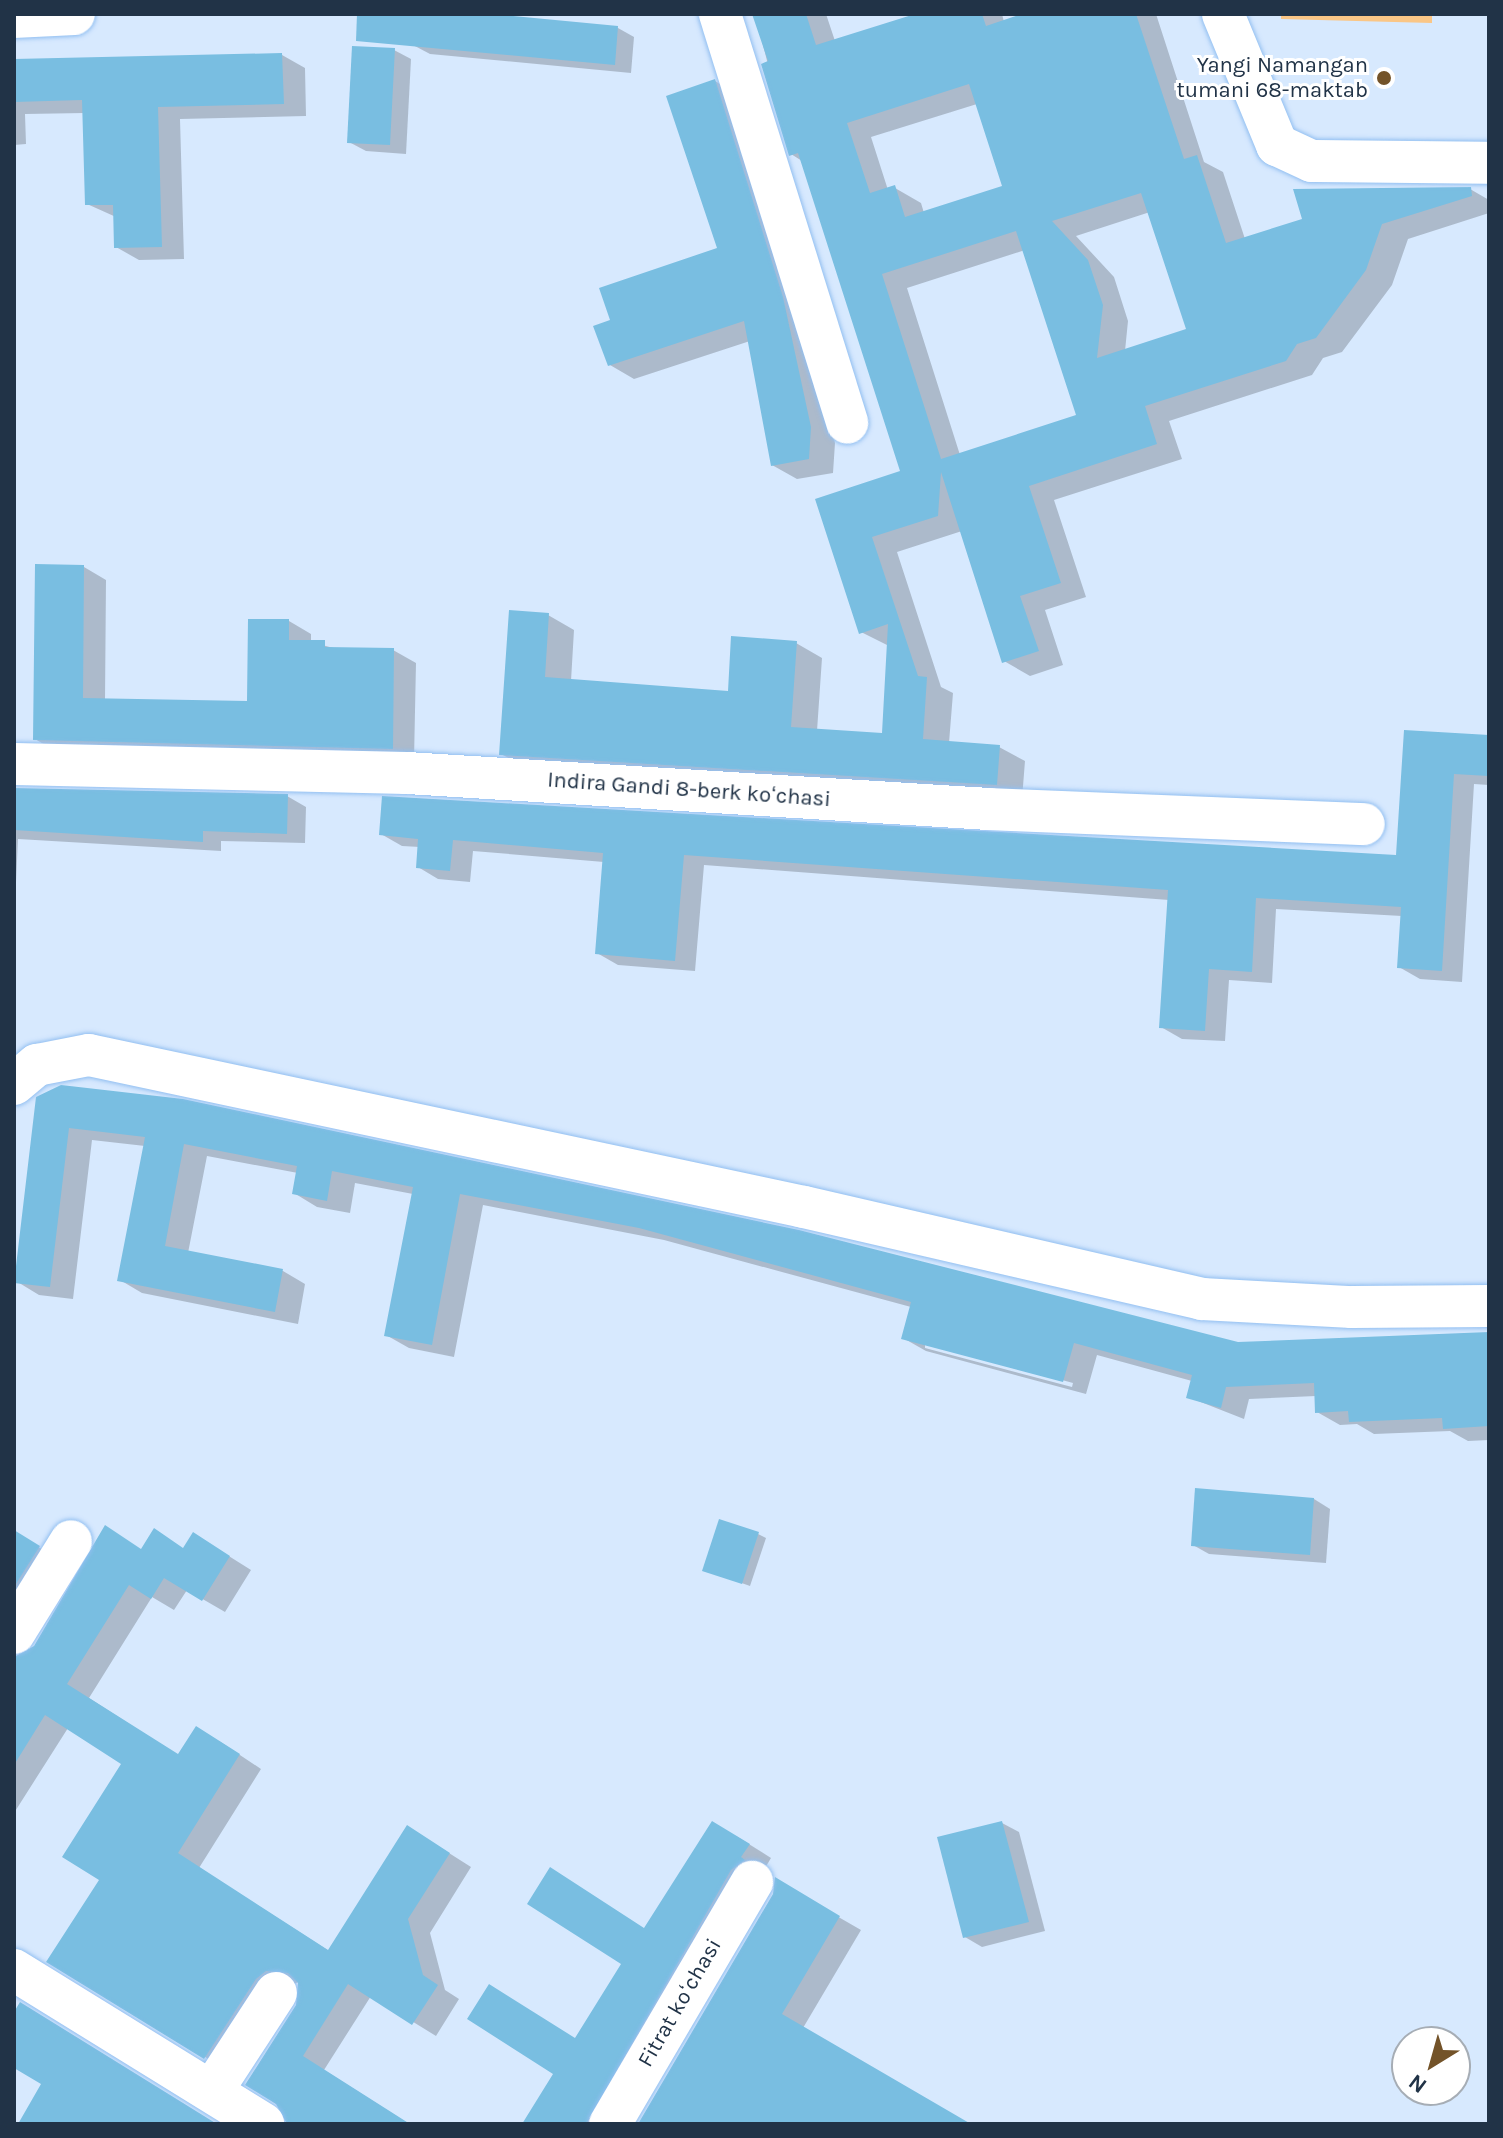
<!DOCTYPE html>
<meta charset="utf-8">
<style>
body{margin:0}
#map{position:relative;width:1503px;height:2138px;overflow:hidden;background:#d7e9fe;font-family:Karla,sans-serif}
div>[style]{position:absolute}
.green>*{inset:0;background:#fac686}
.shadow>*{inset:0;background:#0003}
.building>*{inset:0;background:#79bee1}
.roads{filter:drop-shadow(0 0 2px #92bff1) drop-shadow(0 0 2px #92bff1)}
.street>*{height:42px;margin:-21px;padding:0 21px;transform-origin:21px;border-radius:21px;background:#fff}
.dots>*{width:22px;height:22px;translate:-50% -50%;box-sizing:border-box;border:4px solid #fff;border-radius:50%}
span{translate:-50% -50%;white-space:nowrap;text-align:center;line-height:1.15;-webkit-text-stroke:6px #fff;paint-order:stroke}
.poi-label{font-size:22px;color:#213347}
.right{translate:-100% -50%;text-align:right}
.street-label{font-size:22px;color:#213347}
.frame{position:absolute;inset:0;border:16px solid #213347;pointer-events:none}
.north{position:absolute;left:1391px;top:2026px;width:80px;height:80px;box-sizing:border-box;background:#fff;border:2px solid #a6adb5;border-radius:50%;rotate:217deg;font-size:22px;font-weight:700;line-height:32px;text-align:center;color:#213347}
.north::after{content:'';display:block;margin:auto;width:28px;height:36px;background:#735329;clip-path:polygon(50% 0,100% 100%,50% 72%,0 100%)}
</style>
<div id="map">
<div class="green">
<div style="clip-path:polygon(1281px 14px,1432px 14px,1432px 23px,1281px 19px)"></div>
</div>
<div class="shadow">
<div style="clip-path:polygon(415px 14px,618px 28px,634px 37px,631px 73px,430px 54px,413px 45px)"></div>
<div style="clip-path:polygon(evenodd,755px 14px,826px 14px,835px 41px,921px 14px,1002px 14px,1004px 22px,1029px 14px,1156px 14px,1204px 162px,1223px 172px,1245px 239px,1470px 189px,1489px 200px,1489px 213px,1408px 239px,1392px 285px,1342px 352px,1323px 358px,1312px 375px,1169px 421px,1182px 459px,1054px 500px,1086px 597px,1045px 610px,1063px 665px,1030px 676px,1004px 661px,962px 531px,897px 552px,941px 687px,953px 693px,949px 743px,999px 747px,1025px 761px,1022px 799px,527px 768px,501px 754px,548px 615px,574px 630px,571px 681px,730px 693px,796px 643px,822px 658px,817px 731px,883px 736px,889px 646px,861px 632px,818px 500px,903px 473px,802px 161px,791px 154px,755px 14px,977px 104px,1005px 188px,924px 213px,921px 203px,895px 188px,888px 190px,871px 137px,977px 104px,755px 14px,1150px 212px,1188px 330px,1125px 351px,1128px 321px,1114px 277px,1076px 236px,1150px 212px,755px 14px,1025px 250px,1079px 417px,960px 455px,907px 288px,1025px 250px)"></div>
<div style="clip-path:polygon(394px 50px,411px 59px,406px 154px,366px 151px,349px 142px)"></div>
<div style="clip-path:polygon(282px 55px,305px 68px,306px 116px,180px 119px,184px 259px,139px 260px,116px 247px,116px 217px,87px 204px,85px 113px,25px 114px,26px 144px,14px 145px,14px 61px)"></div>
<div style="clip-path:polygon(715px 81px,740px 96px,807px 313px,835px 443px,833px 473px,797px 479px,772px 465px,750px 341px,634px 379px,610px 365px,613px 321px,720px 249px)"></div>
<div style="clip-path:polygon(84px 567px,106px 580px,105px 701px,249px 703px,289px 621px,311px 634px,311px 642px,337px 649px,393px 650px,416px 663px,414px 760px,57px 752px,35px 739px)"></div>
<div style="clip-path:polygon(1406px 732px,1489px 737px,1489px 785px,1474px 784px,1462px 982px,1420px 979px,1399px 967px,1402px 916px,1276px 909px,1272px 983px,1229px 980px,1225px 1041px,1182px 1039px,1161px 1027px,1169px 900px,704px 865px,695px 971px,618px 965px,597px 953px,604px 862px,473px 851px,470px 882px,438px 879px,418px 867px,420px 847px,402px 846px,381px 834px,1398px 857px)"></div>
<div style="clip-path:polygon(14px 790px,287px 796px,306px 807px,305px 843px,221px 841px,221px 851px,18px 839px,14px 926px)"></div>
<div style="clip-path:polygon(evenodd,38px 1099px,1238px 1344px,1489px 1334px,1489px 1440px,1468px 1441px,1450px 1431px,1374px 1434px,1357px 1424px,1340px 1425px,1317px 1412px,1316px 1396px,1249px 1399px,1244px 1419px,1188px 1397px,1192px 1381px,1097px 1355px,1086px 1394px,926px 1351px,903px 1338px,911px 1307px,664px 1240px,483px 1205px,454px 1357px,409px 1348px,386px 1335px,413px 1194px,355px 1183px,350px 1213px,317px 1207px,294px 1193px,298px 1173px,207px 1156px,188px 1253px,283px 1271px,305px 1284px,298px 1324px,142px 1293px,120px 1280px,145px 1146px,92px 1140px,73px 1299px,39px 1295px,16px 1281px,38px 1099px,925px 1343px,1073px 1383px,1072px 1387px,925px 1348px,925px 1343px)"></div>
<div style="clip-path:polygon(1314px 1499px,1330px 1509px,1326px 1563px,1209px 1554px,1193px 1545px)"></div>
<div style="clip-path:polygon(14px 1533px,61px 1560px,14px 1642px)"></div>
<div style="clip-path:polygon(758px 1534px,766px 1538px,750px 1586px,705px 1570px)"></div>
<div style="clip-path:polygon(216px 1548px,251px 1570px,225px 1612px,187px 1590px,174px 1610px,152px 1597px,89px 1698px,179px 1756px,219px 1741px,261px 1769px,199px 1868px,329px 1951px,430px 1841px,471px 1867px,430px 1933px,445px 1990px,459px 1999px,436px 2036px,371px 1996px,324px 2070px,409px 2124px,286px 2124px,286px 2111px,248px 2084px,298px 2006px,300px 1981px,279px 1992px,228px 2071px,49px 1961px,102px 1879px,124px 1763px,68px 1728px,14px 1813px,14px 1653px,15px 1658px,36px 1647px,142px 1550px)"></div>
<div style="clip-path:polygon(1002px 1823px,1019px 1832px,1045px 1931px,982px 1947px,965px 1937px)"></div>
<div style="clip-path:polygon(736px 1836px,771px 1858px,612px 2124px,524px 2124px,646px 1930px)"></div>
<div style="clip-path:polygon(776px 1881px,861px 1930px,803px 2028px,967px 2124px,640px 2124px,775px 1895px)"></div>
</div>
<div class="building">
<div style="clip-path:polygon(357px 14px,492px 14px,618px 26px,615px 65px,356px 41px)"></div>
<div style="clip-path:polygon(evenodd,752px 14px,806px 14px,816px 45px,915px 14px,982px 14px,986px 26px,1022px 14px,1136px 14px,1184px 159px,1197px 155px,1226px 243px,1302px 219px,1293px 189px,1471px 187px,1472px 196px,1382px 224px,1366px 270px,1316px 338px,1297px 344px,1286px 361px,1145px 406px,1157px 444px,1029px 486px,1061px 583px,1020px 596px,1039px 651px,1002px 663px,941px 472px,938px 516px,872px 537px,918px 676px,927px 677px,923px 739px,1000px 745px,997px 785px,499px 755px,509px 610px,549px 613px,545px 677px,728px 691px,731px 636px,797px 641px,791px 727px,882px 733px,888px 624px,859px 634px,815px 499px,900px 471px,798px 153px,789px 156px,761px 64px,768px 61px,752px 14px,969px 84px,1002px 186px,905px 217px,895px 185px,870px 193px,847px 123px,969px 84px,752px 14px,1141px 193px,1186px 329px,1097px 358px,1103px 305px,1088px 260px,1052px 221px,1141px 193px,752px 14px,1016px 231px,1076px 415px,941px 459px,882px 274px,1016px 231px)"></div>
<div style="clip-path:polygon(352px 46px,395px 48px,390px 145px,347px 143px)"></div>
<div style="clip-path:polygon(282px 53px,284px 104px,158px 107px,162px 247px,114px 248px,113px 205px,85px 205px,82px 100px,14px 102px,14px 59px)"></div>
<div style="clip-path:polygon(715px 79px,783px 297px,811px 427px,809px 459px,771px 466px,744px 321px,608px 366px,593px 326px,610px 320px,599px 288px,717px 248px,666px 96px)"></div>
<div style="clip-path:polygon(35px 564px,84px 565px,83px 698px,247px 701px,248px 619px,289px 619px,289px 640px,325px 640px,325px 647px,394px 648px,393px 749px,33px 740px)"></div>
<div style="clip-path:polygon(1404px 730px,1489px 735px,1489px 776px,1454px 774px,1442px 971px,1397px 968px,1401px 907px,1256px 898px,1252px 972px,1209px 969px,1205px 1031px,1159px 1028px,1168px 890px,684px 855px,675px 961px,595px 954px,603px 853px,453px 840px,450px 871px,416px 868px,418px 839px,379px 835px,382px 796px,1396px 855px)"></div>
<div style="clip-path:polygon(14px 788px,288px 794px,287px 834px,203px 831px,203px 842px,14px 830px)"></div>
<div style="clip-path:polygon(61px 1085px,183px 1099px,799px 1230px,1238px 1342px,1489px 1332px,1489px 1426px,1443px 1429px,1442px 1418px,1349px 1422px,1348px 1411px,1315px 1413px,1314px 1383px,1226px 1387px,1221px 1408px,1186px 1398px,1192px 1375px,1074px 1343px,1063px 1382px,901px 1339px,911px 1302px,639px 1228px,460px 1194px,432px 1345px,384px 1336px,413px 1187px,332px 1171px,327px 1201px,292px 1194px,297px 1166px,184px 1144px,165px 1246px,283px 1269px,275px 1312px,117px 1281px,145px 1137px,69px 1128px,50px 1287px,14px 1283px,36px 1097px)"></div>
<div style="clip-path:polygon(1195px 1488px,1314px 1498px,1310px 1555px,1191px 1546px)"></div>
<div style="clip-path:polygon(719px 1519px,759px 1532px,742px 1584px,702px 1571px)"></div>
<div style="clip-path:polygon(105px 1525px,141px 1549px,154px 1528px,183px 1548px,193px 1532px,230px 1556px,202px 1601px,164px 1578px,151px 1599px,129px 1585px,67px 1684px,178px 1754px,196px 1726px,240px 1754px,178px 1853px,328px 1950px,407px 1825px,450px 1853px,408px 1919px,423px 1975px,438px 1985px,412px 2025px,348px 1984px,303px 2056px,410px 2124px,287px 2124px,276px 2104px,245px 2085px,296px 2005px,298px 1983px,288px 1973px,266px 1971px,256px 1979px,204px 2059px,46px 1962px,99px 1880px,62px 1857px,121px 1764px,45px 1715px,14px 1765px,14px 1657px,34px 1646px)"></div>
<div style="clip-path:polygon(14px 1530px,40px 1546px,14px 1587px)"></div>
<div style="clip-path:polygon(712px 1821px,750px 1844px,741px 1857px,745px 1860px,731px 1870px,586px 2124px,522px 2124px,553px 2074px,467px 2019px,489px 1984px,575px 2038px,621px 1964px,527px 1904px,550px 1867px,644px 1928px)"></div>
<div style="clip-path:polygon(1002px 1821px,1029px 1922px,963px 1938px,937px 1837px)"></div>
<div style="clip-path:polygon(775px 1877px,840px 1916px,782px 2014px,971px 2124px,638px 2124px,773px 1894px)"></div>
<div style="clip-path:polygon(20px 2002px,217px 2124px,18px 2124px,41px 2084px,14px 2068px,14px 2012px)"></div>
</div>
<div class="roads">
<div class="street">
<div style="left:720px;top:14px;width:428px;rotate:72.7deg"></div>
<div style="left:1223px;top:14px;width:142px;rotate:67.6deg"></div>
<div style="left:1277px;top:145px;width:38px;rotate:25deg"></div>
<div style="left:1312px;top:161px;width:177px;rotate:0.6deg"></div>
<div style="left:14px;top:17px;width:60px;rotate:-2.9deg"></div>
<div style="left:14px;top:764px;width:393px;rotate:1.3deg"></div>
<div style="left:407px;top:773px;width:583px;rotate:3.54deg"></div>
<div style="left:989px;top:809px;width:375px;rotate:2.3deg"></div>
<div style="left:14px;top:1084px;width:30px;rotate:-40deg"></div>
<div style="left:37px;top:1065px;width:53px;rotate:-10.9deg"></div>
<div style="left:89px;top:1055px;width:731px;rotate:12deg"></div>
<div style="left:804px;top:1207px;width:408px;rotate:13deg"></div>
<div style="left:1202px;top:1299px;width:150px;rotate:3.1deg"></div>
<div style="left:1352px;top:1307px;width:137px;rotate:-0.4deg"></div>
<div style="left:14px;top:1633px;width:108px;rotate:-58.2deg"></div>
<div style="left:14px;top:1970px;width:293px;rotate:31.7deg"></div>
<div style="left:212px;top:2091px;width:117px;rotate:-56.9deg"></div>
<div style="left:610px;top:2124px;width:281px;rotate:-59.6deg"></div>
</div>
</div>
<div class="dots">
<div style="left:1384px;top:78px;background:#735329"></div>
</div>
<div class="poi-label">
<span class="right" style="left:1368px;top:78px">Yangi Namangan<br>tumani 68-maktab</span>
</div>
<div class="street-label">
<span style="left:689px;top:790px;rotate:4deg">Indira Gandi 8-berk koʻchasi</span>
<span style="left:680px;top:2003px;rotate:-60deg">Fitrat koʻchasi</span>
</div>
<div class="frame"></div>
<div class="north">N</div>
</div>
